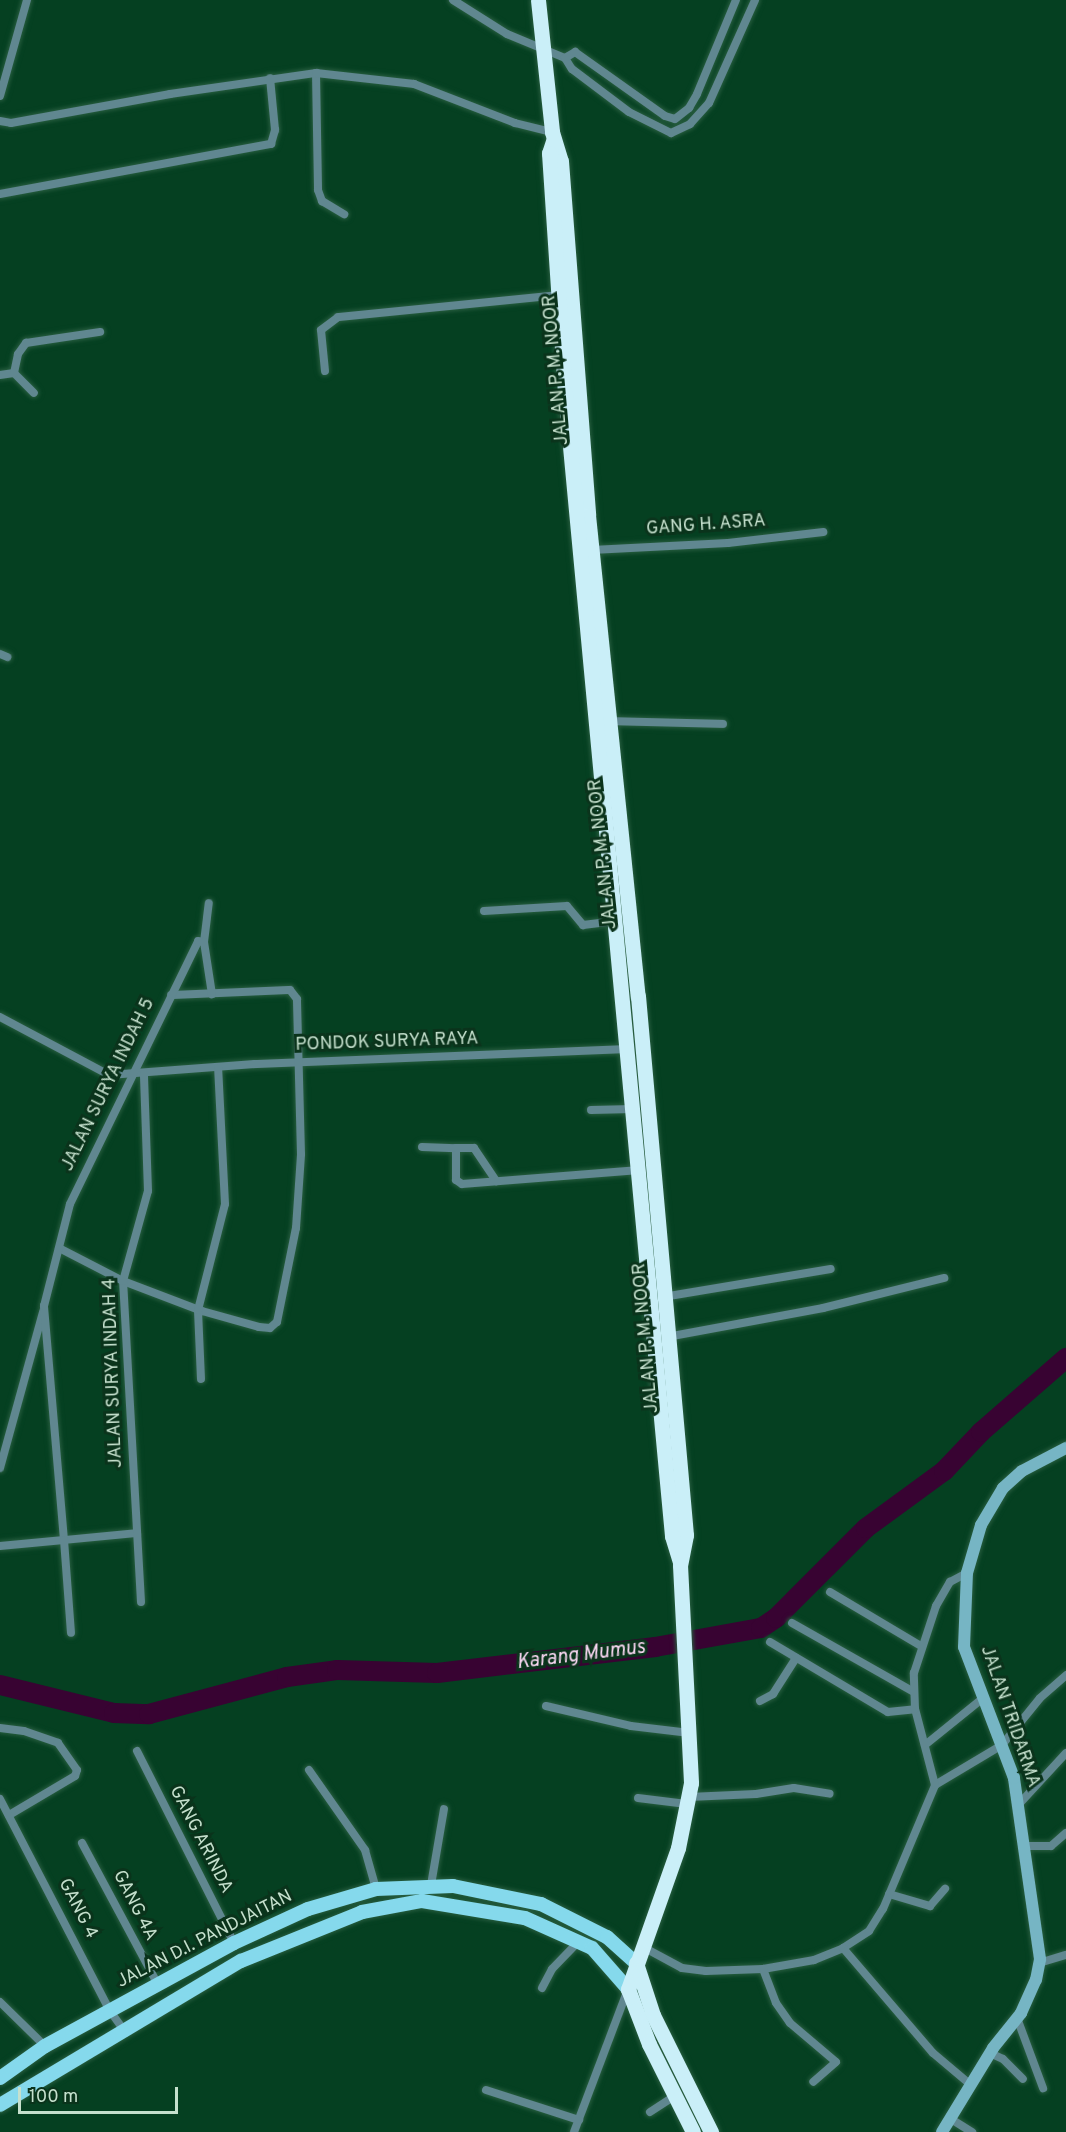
<!DOCTYPE html>
<style>
body{margin:0}
#map{position:relative;width:1066px;height:2132px;overflow:hidden;background:#054021;font-family:Overpass,sans-serif}
div>[style]{position:absolute}
.river>*{height:20px;margin:-10px;padding:0 10px;transform-origin:10px;border-radius:10px;background:#380332}
.roads{filter:drop-shadow(0 0 2px #285d40) drop-shadow(0 0 2px #285d40)}
.street>*{height:8px;margin:-4px;padding:0 4px;transform-origin:4px;border-radius:4px;background:#608790}
.secondary>*{height:12px;margin:-6px;padding:0 6px;transform-origin:6px;border-radius:6px;background:#76b5c4}
.primary>*{height:14px;margin:-7px;padding:0 7px;transform-origin:7px;border-radius:7px;background:#85d9ec}
.highway>*{height:15px;margin:-7.5px;padding:0 7.5px;transform-origin:7.5px;border-radius:7.5px;background:#caeff8}
span{translate:-50% -50%;white-space:nowrap;text-align:center;line-height:1.15;-webkit-text-stroke:6px #0a331b;paint-order:stroke}
.street-label{font-size:18px;color:#c5e0cd}
.water-label{font-size:20px;color:#fbd8f3;font-style:italic}
.scale{position:absolute;left:18px;top:2087px;width:160px;height:27px;box-sizing:border-box;border:3px solid #c5e0cd;border-top:0;padding-left:8px;font-size:18px;line-height:21px;white-space:nowrap;color:#c5e0cd;-webkit-text-stroke:4px #0a331b;paint-order:stroke}
</style>
<div id="map">
<div class="river">
<div style="left:0;top:1685px;width:117px;rotate:13.8deg"></div>
<div style="left:114px;top:1713px;width:35px;rotate:2deg"></div>
<div style="left:149px;top:1714px;width:143px;rotate:-15deg"></div>
<div style="left:287px;top:1677px;width:50px;rotate:-8deg"></div>
<div style="left:337px;top:1670px;width:100px;rotate:1.7deg"></div>
<div style="left:437px;top:1673px;width:220px;rotate:-6.8deg"></div>
<div style="left:655px;top:1647px;width:108px;rotate:-10.2deg"></div>
<div style="left:761px;top:1628px;width:18px;rotate:-34deg"></div>
<div style="left:776px;top:1618px;width:127px;rotate:-45deg"></div>
<div style="left:866px;top:1528px;width:97px;rotate:-36.2deg"></div>
<div style="left:944px;top:1471px;width:54px;rotate:-46.5deg"></div>
<div style="left:981px;top:1432px;width:113px;rotate:-41deg"></div>
</div>
<div class="roads">
<div class="street">
<div style="left:453px;top:0;width:64px;rotate:32.2deg"></div>
<div style="left:507px;top:34px;width:63px;rotate:22.5deg"></div>
<div style="left:565px;top:58px;width:13px;rotate:58deg"></div>
<div style="left:572px;top:69px;width:71px;rotate:37deg"></div>
<div style="left:629px;top:112px;width:47px;rotate:26.6deg"></div>
<div style="left:671px;top:133px;width:21px;rotate:-25deg"></div>
<div style="left:690px;top:124px;width:28px;rotate:-48deg"></div>
<div style="left:709px;top:103px;width:113px;rotate:-65.9deg"></div>
<div style="left:565px;top:58px;width:12px;rotate:-31deg"></div>
<div style="left:575px;top:52px;width:110px;rotate:35.4deg"></div>
<div style="left:665px;top:116px;width:10px;rotate:17deg"></div>
<div style="left:675px;top:119px;width:18px;rotate:-38deg"></div>
<div style="left:689px;top:108px;width:16px;rotate:-60deg"></div>
<div style="left:697px;top:94px;width:102px;rotate:-67.5deg"></div>
<div style="left:316px;top:73px;width:117px;rotate:89deg"></div>
<div style="left:318px;top:190px;width:12px;rotate:70deg"></div>
<div style="left:322px;top:201px;width:26px;rotate:31deg"></div>
<div style="left:0;top:96px;width:100px;rotate:-74.3deg"></div>
<div style="left:0;top:121px;width:11px;rotate:10deg"></div>
<div style="left:11px;top:123px;width:162px;rotate:-10.3deg"></div>
<div style="left:170px;top:94px;width:148px;rotate:-8.2deg"></div>
<div style="left:316px;top:73px;width:99px;rotate:6.4deg"></div>
<div style="left:414px;top:84px;width:108px;rotate:21.1deg"></div>
<div style="left:515px;top:123px;width:38px;rotate:14deg"></div>
<div style="left:0;top:194px;width:276px;rotate:-10.5deg"></div>
<div style="left:271px;top:144px;width:15px;rotate:-74deg"></div>
<div style="left:275px;top:130px;width:52px;rotate:-95.5deg"></div>
<div style="left:325px;top:371px;width:41px;rotate:-95.6deg"></div>
<div style="left:321px;top:330px;width:21px;rotate:-37deg"></div>
<div style="left:338px;top:317px;width:221px;rotate:-5.7deg"></div>
<div style="left:14px;top:373px;width:28px;rotate:45deg"></div>
<div style="left:0;top:375px;width:14px;rotate:-8deg"></div>
<div style="left:14px;top:373px;width:19px;rotate:-78deg"></div>
<div style="left:18px;top:354px;width:14px;rotate:-54deg"></div>
<div style="left:26px;top:343px;width:75px;rotate:-8.5deg"></div>
<div style="left:592px;top:550px;width:136px;rotate:-2.9deg"></div>
<div style="left:728px;top:543px;width:96px;rotate:-6.6deg"></div>
<div style="left:0;top:654px;width:8px;rotate:23deg"></div>
<div style="left:610px;top:721px;width:113px;rotate:1.5deg"></div>
<div style="left:484px;top:911px;width:83px;rotate:-3.4deg"></div>
<div style="left:567px;top:906px;width:25px;rotate:50deg"></div>
<div style="left:583px;top:925px;width:33px;rotate:-7deg"></div>
<div style="left:204px;top:942px;width:39px;rotate:-83deg"></div>
<div style="left:0;top:1017px;width:123px;rotate:28deg"></div>
<div style="left:109px;top:1075px;width:146px;rotate:-4.3deg"></div>
<div style="left:255px;top:1064px;width:375px;rotate:-2.3deg"></div>
<div style="left:591px;top:1110px;width:42px;rotate:-1.4deg"></div>
<div style="left:422px;top:1147px;width:34px;rotate:2deg"></div>
<div style="left:456px;top:1148px;width:32px;rotate:90deg"></div>
<div style="left:456px;top:1180px;width:7px;rotate:34deg"></div>
<div style="left:462px;top:1184px;width:178px;rotate:-4.5deg"></div>
<div style="left:456px;top:1148px;width:18px"></div>
<div style="left:474px;top:1148px;width:40px;rotate:56deg"></div>
<div style="left:59px;top:1248px;width:72px;rotate:27.3deg"></div>
<div style="left:123px;top:1281px;width:85px;rotate:20.8deg"></div>
<div style="left:202px;top:1311px;width:59px;rotate:15.7deg"></div>
<div style="left:259px;top:1327px;width:11px;rotate:5deg"></div>
<div style="left:270px;top:1328px;width:9px;rotate:-41deg"></div>
<div style="left:277px;top:1322px;width:96px;rotate:-78.6deg"></div>
<div style="left:296px;top:1228px;width:74px;rotate:-86.1deg"></div>
<div style="left:301px;top:1154px;width:155px;rotate:-91.5deg"></div>
<div style="left:297px;top:999px;width:11px;rotate:-128deg"></div>
<div style="left:290px;top:990px;width:119px;rotate:177.6deg"></div>
<div style="left:663px;top:1297px;width:170px;rotate:-9.5deg"></div>
<div style="left:667px;top:1337px;width:159px;rotate:-10.5deg"></div>
<div style="left:823px;top:1308px;width:125px;rotate:-13.9deg"></div>
<div style="left:201px;top:1379px;width:69px;rotate:-92.5deg"></div>
<div style="left:198px;top:1310px;width:109px;rotate:-75.7deg"></div>
<div style="left:225px;top:1204px;width:136px;rotate:-92.9deg"></div>
<div style="left:0;top:1468px;width:162px;rotate:-74.6deg"></div>
<div style="left:137px;top:1533px;width:73px;rotate:174.5deg"></div>
<div style="left:64px;top:1540px;width:235px;rotate:-94.9deg"></div>
<div style="left:44px;top:1306px;width:105px;rotate:-75.7deg"></div>
<div style="left:70px;top:1204px;width:292px;rotate:-64deg"></div>
<div style="left:198px;top:941px;width:6px;rotate:9deg"></div>
<div style="left:204px;top:942px;width:53px;rotate:81.3deg"></div>
<div style="left:0;top:1546px;width:64px;rotate:-5.4deg"></div>
<div style="left:64px;top:1540px;width:93px;rotate:85.7deg"></div>
<div style="left:830px;top:1592px;width:106px;rotate:30.7deg"></div>
<div style="left:141px;top:1602px;width:322px;rotate:-93.2deg"></div>
<div style="left:123px;top:1281px;width:93px;rotate:-74.5deg"></div>
<div style="left:148px;top:1191px;width:117px;rotate:-92deg"></div>
<div style="left:792px;top:1623px;width:138px;rotate:29.5deg"></div>
<div style="left:770px;top:1642px;width:137px;rotate:30.7deg"></div>
<div style="left:888px;top:1712px;width:27px;rotate:-6deg"></div>
<div style="left:760px;top:1701px;width:15px;rotate:-28deg"></div>
<div style="left:773px;top:1694px;width:43px;rotate:-57.4deg"></div>
<div style="left:546px;top:1706px;width:87px;rotate:13.2deg"></div>
<div style="left:631px;top:1726px;width:59px;rotate:6.8deg"></div>
<div style="left:0;top:1728px;width:24px;rotate:7deg"></div>
<div style="left:24px;top:1731px;width:36px;rotate:19deg"></div>
<div style="left:58px;top:1743px;width:33px;rotate:55deg"></div>
<div style="left:77px;top:1770px;width:6px;rotate:108deg"></div>
<div style="left:75px;top:1776px;width:77px;rotate:149.4deg"></div>
<div style="left:925px;top:1745px;width:75px;rotate:-39deg"></div>
<div style="left:137px;top:1751px;width:215px;rotate:63.2deg"></div>
<div style="left:309px;top:1770px;width:98px;rotate:55deg"></div>
<div style="left:365px;top:1850px;width:41px;rotate:74.2deg"></div>
<div style="left:935px;top:1785px;width:78px;rotate:-30.8deg"></div>
<div style="left:1002px;top:1745px;width:60px;rotate:-51deg"></div>
<div style="left:1040px;top:1698px;width:35px;rotate:-41deg"></div>
<div style="left:689px;top:1797px;width:67px;rotate:-2.6deg"></div>
<div style="left:756px;top:1794px;width:38px;rotate:-9deg"></div>
<div style="left:794px;top:1788px;width:36px;rotate:9deg"></div>
<div style="left:638px;top:1798px;width:49px;rotate:7deg"></div>
<div style="left:0;top:1799px;width:239px;rotate:62.6deg"></div>
<div style="left:110px;top:2011px;width:27px;rotate:54deg"></div>
<div style="left:1020px;top:1803px;width:68px;rotate:-47.4deg"></div>
<div style="left:82px;top:1843px;width:161px;rotate:61.8deg"></div>
<div style="left:1022px;top:1846px;width:29px"></div>
<div style="left:1051px;top:1846px;width:20px;rotate:-41deg"></div>
<div style="left:431px;top:1885px;width:77px;rotate:-80.3deg"></div>
<div style="left:889px;top:1894px;width:43px;rotate:16.3deg"></div>
<div style="left:930px;top:1906px;width:23px;rotate:-49deg"></div>
<div style="left:643px;top:1947px;width:44px;rotate:28.3deg"></div>
<div style="left:682px;top:1968px;width:24px;rotate:7deg"></div>
<div style="left:706px;top:1971px;width:57px;rotate:-2deg"></div>
<div style="left:763px;top:1969px;width:52px;rotate:-10deg"></div>
<div style="left:814px;top:1960px;width:31px;rotate:-22deg"></div>
<div style="left:843px;top:1948px;width:31px;rotate:-33deg"></div>
<div style="left:869px;top:1931px;width:26px;rotate:-58deg"></div>
<div style="left:883px;top:1909px;width:134px;rotate:-67.2deg"></div>
<div style="left:935px;top:1785px;width:79px;rotate:-104.7deg"></div>
<div style="left:915px;top:1709px;width:36px;rotate:-92deg"></div>
<div style="left:914px;top:1673px;width:71px;rotate:-71.8deg"></div>
<div style="left:936px;top:1606px;width:28px;rotate:-60deg"></div>
<div style="left:950px;top:1582px;width:19px;rotate:-28deg"></div>
<div style="left:843px;top:1948px;width:138px;rotate:49.4deg"></div>
<div style="left:933px;top:2053px;width:50px;rotate:40.1deg"></div>
<div style="left:1039px;top:1963px;width:28px;rotate:-17deg"></div>
<div style="left:763px;top:1969px;width:36px;rotate:69deg"></div>
<div style="left:776px;top:2003px;width:24px;rotate:55deg"></div>
<div style="left:790px;top:2023px;width:60px;rotate:40.3deg"></div>
<div style="left:836px;top:2062px;width:30px;rotate:139deg"></div>
<div style="left:542px;top:1988px;width:21px;rotate:-62deg"></div>
<div style="left:552px;top:1969px;width:39px;rotate:-46deg"></div>
<div style="left:0;top:2002px;width:63px;rotate:44.4deg"></div>
<div style="left:1017px;top:2018px;width:75px;rotate:69.6deg"></div>
<div style="left:990px;top:2053px;width:14px;rotate:25deg"></div>
<div style="left:1003px;top:2059px;width:28px;rotate:45deg"></div>
<div style="left:486px;top:2090px;width:98px;rotate:17.9deg"></div>
<div style="left:650px;top:2112px;width:30px;rotate:-33deg"></div>
<div style="left:951px;top:2119px;width:25px;rotate:32deg"></div>
<div style="left:574px;top:2132px;width:153px;rotate:-69.3deg"></div>
</div>
<div class="secondary">
<div style="left:942px;top:2132px;width:98px;rotate:-58.7deg"></div>
<div style="left:993px;top:2048px;width:45px;rotate:-51.3deg"></div>
<div style="left:1021px;top:2013px;width:36px;rotate:-66deg"></div>
<div style="left:1036px;top:1980px;width:21px;rotate:-79deg"></div>
<div style="left:1040px;top:1959px;width:183px;rotate:-98.2deg"></div>
<div style="left:1014px;top:1778px;width:140px;rotate:-110.9deg"></div>
<div style="left:964px;top:1647px;width:74px;rotate:-87.7deg"></div>
<div style="left:967px;top:1573px;width:50px;rotate:-73.7deg"></div>
<div style="left:981px;top:1525px;width:43px;rotate:-59.3deg"></div>
<div style="left:1003px;top:1488px;width:25px;rotate:-42deg"></div>
<div style="left:1022px;top:1471px;width:50px;rotate:-27.6deg"></div>
</div>
<div class="primary">
<div style="left:0;top:2078px;width:55px;rotate:-35.4deg"></div>
<div style="left:45px;top:2046px;width:215px;rotate:-28.6deg"></div>
<div style="left:234px;top:1943px;width:81px;rotate:-24.7deg"></div>
<div style="left:308px;top:1909px;width:71px;rotate:-16.4deg"></div>
<div style="left:376px;top:1889px;width:77px;rotate:-2.2deg"></div>
<div style="left:453px;top:1886px;width:90px;rotate:11.6deg"></div>
<div style="left:541px;top:1904px;width:74px;rotate:26.6deg"></div>
<div style="left:607px;top:1937px;width:39px;rotate:42deg"></div>
<div style="left:0;top:2105px;width:281px;rotate:-30.9deg"></div>
<div style="left:241px;top:1961px;width:131px;rotate:-22deg"></div>
<div style="left:362px;top:1912px;width:61px;rotate:-10.4deg"></div>
<div style="left:422px;top:1901px;width:104px;rotate:9.4deg"></div>
<div style="left:525px;top:1918px;width:73px;rotate:24.1deg"></div>
<div style="left:592px;top:1948px;width:55px;rotate:48.7deg"></div>
</div>
<div class="highway">
<div style="left:538px;top:0;width:133px;rotate:83.9deg"></div>
<div style="left:552px;top:132px;width:30px;rotate:73deg"></div>
<div style="left:561px;top:161px;width:355px;rotate:85.6deg"></div>
<div style="left:588px;top:515px;width:484px;rotate:84.1deg"></div>
<div style="left:638px;top:996px;width:541px;rotate:84.91deg"></div>
<div style="left:686px;top:1535px;width:31px;rotate:101deg"></div>
<div style="left:680px;top:1565px;width:218px;rotate:87.1deg"></div>
<div style="left:691px;top:1783px;width:66px;rotate:101.3deg"></div>
<div style="left:678px;top:1848px;width:150px;rotate:109.5deg"></div>
<div style="left:628px;top:1989px;width:59px;rotate:69.1deg"></div>
<div style="left:649px;top:2044px;width:98px;rotate:63.4deg"></div>
<div style="left:553px;top:141px;width:13px;rotate:108deg"></div>
<div style="left:549px;top:153px;width:241px;rotate:86.2deg"></div>
<div style="left:565px;top:393px;width:1148px;rotate:84.65deg"></div>
<div style="left:672px;top:1536px;width:27px;rotate:73deg"></div>
<div style="left:636px;top:1963px;width:55px;rotate:71.9deg"></div>
<div style="left:653px;top:2015px;width:131px;rotate:63.6deg"></div>
</div>
</div>
<div class="street-label">
<span style="left:557px;top:370px;rotate:-95deg">JALAN P. M. NOOR</span>
<span style="left:706px;top:526px;rotate:-4deg">GANG H. ASRA</span>
<span style="left:604px;top:854px;rotate:-96deg">JALAN P. M. NOOR</span>
<span style="left:387px;top:1043px;rotate:-2deg">PONDOK SURYA RAYA</span>
<span style="left:109px;top:1085px;rotate:-64deg">JALAN SURYA INDAH 5</span>
<span style="left:647px;top:1338px;rotate:-95deg">JALAN P. M. NOOR</span>
<span style="left:114px;top:1373px;rotate:-92deg">JALAN SURYA INDAH 4</span>
<span style="left:1009px;top:1717px;rotate:71deg">JALAN TRIDARMA</span>
<span style="left:200px;top:1840px;rotate:63deg">GANG ARINDA</span>
<span style="left:134px;top:1906px;rotate:63deg">GANG 4A</span>
<span style="left:77px;top:1909px;rotate:63deg">GANG 4</span>
<span style="left:205px;top:1940px;rotate:-27deg">JALAN D.I. PANDJAITAN</span>
</div>
<div class="water-label">
<span style="left:581px;top:1656px;rotate:-7deg">Karang Mumus</span>
</div>
<div class="scale">100 m</div>
</div>
